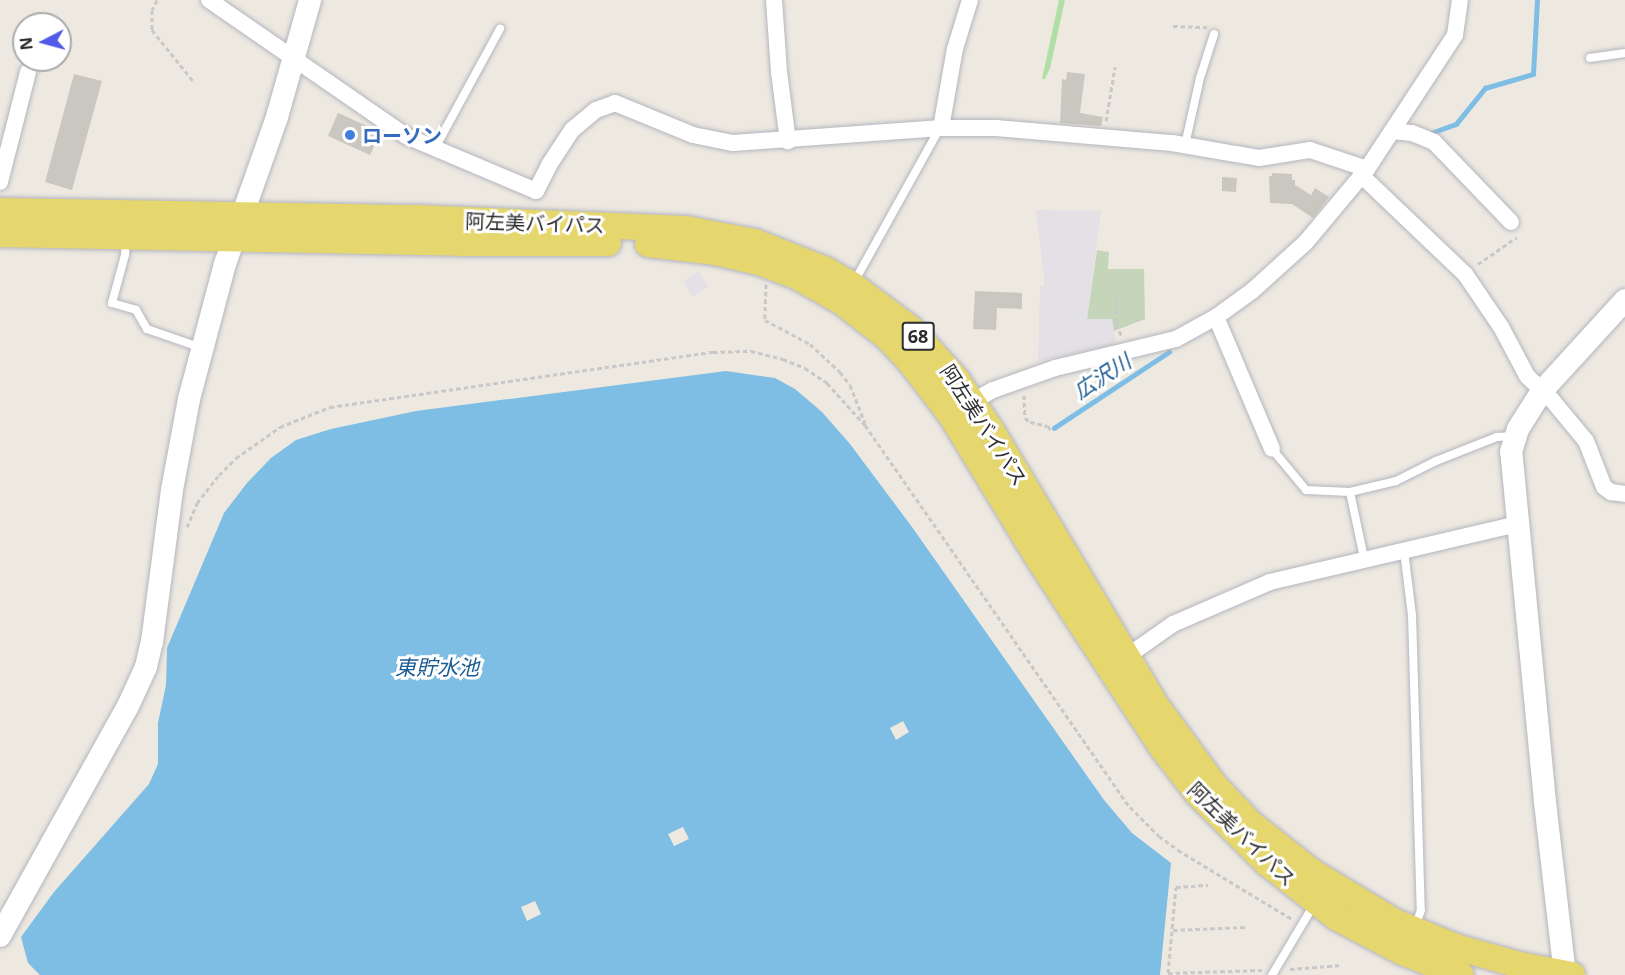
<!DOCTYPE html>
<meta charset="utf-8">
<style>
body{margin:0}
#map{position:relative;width:1625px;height:975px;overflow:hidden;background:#ede9e1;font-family:"Noto Sans","Noto Sans JP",sans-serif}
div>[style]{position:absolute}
.industrial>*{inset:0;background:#e3e0e6}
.green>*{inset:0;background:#b0dea3}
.cemetery>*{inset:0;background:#c4d5b9}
.water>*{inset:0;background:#7ebde4}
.stream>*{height:4.5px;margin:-2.25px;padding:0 2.25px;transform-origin:2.25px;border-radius:2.25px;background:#7ebde4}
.building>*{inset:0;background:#c9c7bf}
.path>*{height:3px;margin-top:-1.5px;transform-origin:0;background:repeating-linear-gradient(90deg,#c8c8c8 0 4.5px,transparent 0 7.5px)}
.roads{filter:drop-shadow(0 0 2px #b4b5bf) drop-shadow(0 0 2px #b4b5bf)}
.lane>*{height:8px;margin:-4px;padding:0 4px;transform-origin:4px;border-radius:4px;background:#fff}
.street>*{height:16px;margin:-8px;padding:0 8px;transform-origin:8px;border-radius:8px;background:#fff}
.secondary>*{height:22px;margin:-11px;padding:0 11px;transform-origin:11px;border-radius:11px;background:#fff}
.primary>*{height:26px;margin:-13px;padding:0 13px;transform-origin:13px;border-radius:13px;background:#e5d76e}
.dots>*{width:16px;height:16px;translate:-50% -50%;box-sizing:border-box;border:3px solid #fff;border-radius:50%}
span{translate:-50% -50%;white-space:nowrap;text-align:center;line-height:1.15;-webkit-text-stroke:6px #fff;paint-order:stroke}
.shield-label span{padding:2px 4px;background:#fff;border:2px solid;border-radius:4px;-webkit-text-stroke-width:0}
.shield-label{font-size:18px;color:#2d2d2d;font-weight:700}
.shop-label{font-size:20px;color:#366cbe;font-weight:700}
.left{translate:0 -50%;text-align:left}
.street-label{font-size:20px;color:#2d2d2d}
.water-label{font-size:21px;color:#1a5b93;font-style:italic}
.north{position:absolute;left:12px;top:12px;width:60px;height:60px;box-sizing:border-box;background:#fff;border:2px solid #ababab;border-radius:50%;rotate:264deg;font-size:16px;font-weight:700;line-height:24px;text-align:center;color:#2d2d2d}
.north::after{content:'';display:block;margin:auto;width:21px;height:27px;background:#515bea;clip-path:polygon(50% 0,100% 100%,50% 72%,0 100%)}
</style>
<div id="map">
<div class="industrial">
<div style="clip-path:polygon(1036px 210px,1101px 211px,1087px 318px,1112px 319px,1116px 344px,1038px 361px,1040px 286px,1044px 286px,1044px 279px)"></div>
<div style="clip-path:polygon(698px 271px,708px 286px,693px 297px,683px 282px)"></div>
</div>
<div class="green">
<div style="clip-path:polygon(1059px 0,1065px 0,1050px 68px,1045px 79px,1042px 79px)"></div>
</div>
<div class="cemetery">
<div style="clip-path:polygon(1097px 250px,1109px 252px,1108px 269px,1144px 269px,1145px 319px,1114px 331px,1112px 319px,1087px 319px)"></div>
</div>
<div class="water">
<div style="clip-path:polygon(evenodd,726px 371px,775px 378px,795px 389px,822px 412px,850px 444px,912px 527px,1104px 800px,1132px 833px,1171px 863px,1160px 975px,40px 975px,28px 963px,21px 937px,54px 892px,149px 784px,158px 764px,158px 723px,166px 685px,167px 648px,224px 513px,247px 483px,271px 458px,296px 440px,331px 429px,416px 411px,726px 371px,903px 721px,909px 732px,896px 740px,890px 728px,903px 721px,726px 371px,683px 827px,689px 839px,674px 846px,668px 834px,683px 827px,726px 371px,535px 901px,541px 914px,527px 921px,521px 907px,535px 901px)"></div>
</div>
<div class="stream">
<div style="left:1431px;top:133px;width:27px;rotate:-20deg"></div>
<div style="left:1456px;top:124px;width:46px;rotate:-51.1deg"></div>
<div style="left:1485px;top:88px;width:50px;rotate:-16.3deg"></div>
<div style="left:1533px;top:74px;width:74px;rotate:-86.9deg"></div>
<div style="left:1054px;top:428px;width:138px;rotate:-33.5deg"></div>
</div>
<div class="building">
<div style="clip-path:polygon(1067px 72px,1085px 74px,1080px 113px,1103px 117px,1101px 126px,1060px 123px,1062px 79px,1066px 80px)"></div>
<div style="clip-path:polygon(74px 74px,102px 81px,72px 190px,45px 182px)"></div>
<div style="clip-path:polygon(338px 113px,381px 132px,370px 155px,328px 136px)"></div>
<div style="clip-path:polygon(1272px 173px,1292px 174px,1292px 180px,1295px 180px,1295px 185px,1311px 195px,1315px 188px,1329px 197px,1313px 218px,1292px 204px,1270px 203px,1269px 176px,1272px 176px)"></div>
<div style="clip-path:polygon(1222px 177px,1237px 178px,1236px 192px,1222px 191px)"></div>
<div style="clip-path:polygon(975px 291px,1022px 293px,1022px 309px,997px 308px,996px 330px,973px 329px)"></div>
</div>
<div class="path">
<div style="left:157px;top:0;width:11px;rotate:117deg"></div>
<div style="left:152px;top:10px;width:20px;rotate:90deg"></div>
<div style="left:152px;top:30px;width:67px;rotate:51.1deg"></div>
<div style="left:1173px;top:26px;width:34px;rotate:2deg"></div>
<div style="left:1106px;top:121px;width:55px;rotate:-80.5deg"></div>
<div style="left:1478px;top:264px;width:47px;rotate:-34.7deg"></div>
<div style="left:766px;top:284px;width:36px;rotate:92deg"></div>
<div style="left:765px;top:320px;width:51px;rotate:28.1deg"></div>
<div style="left:810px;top:344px;width:41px;rotate:43deg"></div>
<div style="left:840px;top:372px;width:16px;rotate:52deg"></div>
<div style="left:850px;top:385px;width:41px;rotate:68.5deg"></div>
<div style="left:1115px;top:295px;width:29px;rotate:88deg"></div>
<div style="left:1116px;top:324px;width:14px;rotate:65deg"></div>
<div style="left:1024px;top:395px;width:23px;rotate:88deg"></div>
<div style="left:1025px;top:418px;width:6px;rotate:39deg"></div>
<div style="left:1030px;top:422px;width:18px;rotate:13deg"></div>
<div style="left:1048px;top:426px;width:7px;rotate:56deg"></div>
<div style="left:187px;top:527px;width:26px;rotate:-67deg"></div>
<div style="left:197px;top:503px;width:36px;rotate:-52deg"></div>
<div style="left:219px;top:475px;width:24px;rotate:-45deg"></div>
<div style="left:236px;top:458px;width:54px;rotate:-35.2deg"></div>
<div style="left:280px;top:427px;width:54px;rotate:-21.8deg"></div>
<div style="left:330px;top:407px;width:387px;rotate:-8.2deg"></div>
<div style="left:713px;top:352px;width:38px;rotate:-2deg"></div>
<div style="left:751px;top:351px;width:33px;rotate:14deg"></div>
<div style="left:783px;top:359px;width:24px;rotate:22deg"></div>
<div style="left:805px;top:368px;width:27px;rotate:34deg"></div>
<div style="left:827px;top:383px;width:57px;rotate:47.9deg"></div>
<div style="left:865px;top:425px;width:465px;rotate:55.3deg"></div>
<div style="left:1130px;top:807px;width:41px;rotate:45deg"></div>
<div style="left:1159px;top:836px;width:24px;rotate:36deg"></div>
<div style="left:1178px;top:850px;width:133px;rotate:31.2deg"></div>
<div style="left:1173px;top:930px;width:73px;rotate:-2.4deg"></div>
<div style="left:1290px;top:969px;width:52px;rotate:-4.4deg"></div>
<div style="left:1168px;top:973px;width:94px;rotate:-1.8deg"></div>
<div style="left:1168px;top:973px;width:86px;rotate:-84.7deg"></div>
<div style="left:1176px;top:887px;width:32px;rotate:-4deg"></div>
</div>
<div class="roads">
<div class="lane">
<div style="left:1590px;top:58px;width:35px;rotate:-8deg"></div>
<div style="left:1185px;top:145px;width:69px;rotate:-77.4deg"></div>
<div style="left:1200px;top:78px;width:46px;rotate:-72.3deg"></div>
<div style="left:435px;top:148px;width:136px;rotate:-61.4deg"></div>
<div style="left:126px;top:240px;width:15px;rotate:94deg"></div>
<div style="left:125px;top:255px;width:50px;rotate:105.2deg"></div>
<div style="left:112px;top:303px;width:25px;rotate:16deg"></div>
<div style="left:136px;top:310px;width:22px;rotate:60deg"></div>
<div style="left:147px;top:329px;width:58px;rotate:19.1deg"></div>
<div style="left:853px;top:284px;width:179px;rotate:-60.9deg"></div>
<div style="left:1272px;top:449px;width:53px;rotate:50.3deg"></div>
<div style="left:1306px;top:490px;width:44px;rotate:2.6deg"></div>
<div style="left:1350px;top:492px;width:47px;rotate:-13.4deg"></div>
<div style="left:1396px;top:481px;width:45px;rotate:-26.6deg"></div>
<div style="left:1436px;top:461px;width:66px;rotate:-21.5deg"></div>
<div style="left:1497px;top:437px;width:17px;rotate:-3deg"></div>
<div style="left:1350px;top:492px;width:67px;rotate:78deg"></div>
<div style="left:1404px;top:551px;width:64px;rotate:82.9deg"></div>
<div style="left:1412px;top:615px;width:295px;rotate:88.3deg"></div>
<div style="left:1421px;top:910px;width:18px;rotate:109deg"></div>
<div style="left:1272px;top:975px;width:84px;rotate:-59.2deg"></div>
</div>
<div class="street">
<div style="left:209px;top:0;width:239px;rotate:34.6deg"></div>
<div style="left:406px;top:136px;width:141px;rotate:22.9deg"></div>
<div style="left:536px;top:191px;width:29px;rotate:-63deg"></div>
<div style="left:549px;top:165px;width:42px;rotate:-56.7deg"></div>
<div style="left:572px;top:130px;width:31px;rotate:-40deg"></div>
<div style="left:596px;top:110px;width:20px;rotate:-20deg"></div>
<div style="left:615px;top:103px;width:84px;rotate:22.3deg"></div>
<div style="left:693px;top:135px;width:41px;rotate:11.3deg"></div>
<div style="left:733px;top:143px;width:209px;rotate:-4.1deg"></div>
<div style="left:941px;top:128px;width:55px"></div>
<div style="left:996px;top:128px;width:177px;rotate:4.9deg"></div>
<div style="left:1172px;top:143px;width:88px;rotate:9.8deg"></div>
<div style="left:1259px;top:158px;width:52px;rotate:-8.9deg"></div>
<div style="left:1310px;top:150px;width:60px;rotate:18.4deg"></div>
<div style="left:774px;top:0;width:72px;rotate:86deg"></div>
<div style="left:779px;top:72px;width:70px;rotate:82.6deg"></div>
<div style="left:941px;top:128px;width:80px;rotate:-80deg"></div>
<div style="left:955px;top:49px;width:51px;rotate:-73deg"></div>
<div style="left:1392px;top:131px;width:20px;rotate:6deg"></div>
<div style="left:1412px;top:133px;width:24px;rotate:22deg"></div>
<div style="left:1434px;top:142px;width:111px;rotate:46.1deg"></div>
<div style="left:1362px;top:176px;width:142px;rotate:43.6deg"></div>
<div style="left:1465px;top:274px;width:64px;rotate:55.8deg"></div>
<div style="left:1501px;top:327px;width:55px;rotate:62deg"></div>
<div style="left:1527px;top:376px;width:35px;rotate:44deg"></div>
<div style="left:1552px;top:400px;width:53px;rotate:50.3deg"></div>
<div style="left:1586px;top:441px;width:49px;rotate:68.6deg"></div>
<div style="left:1604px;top:487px;width:9px;rotate:36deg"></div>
<div style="left:1611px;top:492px;width:14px;rotate:8deg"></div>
<div style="left:0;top:182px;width:114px;rotate:-75.7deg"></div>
<div style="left:1216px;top:317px;width:143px;rotate:67deg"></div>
<div style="left:965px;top:406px;width:32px;rotate:-30deg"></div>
<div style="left:993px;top:390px;width:66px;rotate:-19.5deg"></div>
<div style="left:1055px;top:368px;width:124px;rotate:-13.5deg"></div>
<div style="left:1176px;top:339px;width:46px;rotate:-28.8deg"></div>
<div style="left:1216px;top:317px;width:44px;rotate:-35.8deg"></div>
<div style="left:1252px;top:291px;width:73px;rotate:-42.2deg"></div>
<div style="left:1306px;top:242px;width:95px;rotate:-50.1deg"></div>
<div style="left:1367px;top:169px;width:160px;rotate:-56.7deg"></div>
<div style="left:1455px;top:35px;width:35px;rotate:-82deg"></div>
<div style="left:1126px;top:657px;width:57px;rotate:-35.1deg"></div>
<div style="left:1173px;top:624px;width:106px;rotate:-23.4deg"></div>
<div style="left:1270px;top:582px;width:254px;rotate:-13.2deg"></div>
</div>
<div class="secondary">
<div style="left:0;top:936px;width:263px;rotate:-60.9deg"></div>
<div style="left:128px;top:706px;width:43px;rotate:-65.2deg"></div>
<div style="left:146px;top:667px;width:26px;rotate:-77deg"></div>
<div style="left:152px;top:642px;width:153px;rotate:-82.5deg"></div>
<div style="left:172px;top:490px;width:93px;rotate:-79.4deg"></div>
<div style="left:189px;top:399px;width:140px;rotate:-75.1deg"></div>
<div style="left:225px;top:264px;width:156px;rotate:-70.5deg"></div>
<div style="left:277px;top:117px;width:122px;rotate:-74.2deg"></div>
<div style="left:1565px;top:975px;width:174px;rotate:-96.6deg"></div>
<div style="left:1545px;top:802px;width:352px;rotate:-95.5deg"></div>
<div style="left:1511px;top:452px;width:24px;rotate:-73deg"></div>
<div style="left:1518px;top:429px;width:45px;rotate:-57.7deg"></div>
<div style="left:1542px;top:391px;width:123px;rotate:-47.6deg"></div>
</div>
<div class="primary">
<div style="left:0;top:211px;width:415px;rotate:1deg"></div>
<div style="left:415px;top:218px;width:271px;rotate:2.3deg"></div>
<div style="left:686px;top:229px;width:70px;rotate:10.7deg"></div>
<div style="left:755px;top:242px;width:76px;rotate:21.5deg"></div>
<div style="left:826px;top:270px;width:30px;rotate:30deg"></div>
<div style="left:852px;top:285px;width:74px;rotate:36.7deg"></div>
<div style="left:911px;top:329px;width:69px;rotate:48deg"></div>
<div style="left:957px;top:380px;width:60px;rotate:55.8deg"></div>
<div style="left:991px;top:430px;width:323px;rotate:59.1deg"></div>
<div style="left:1157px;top:707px;width:98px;rotate:53.7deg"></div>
<div style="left:1215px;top:786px;width:51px;rotate:46.6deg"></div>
<div style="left:1250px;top:823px;width:79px;rotate:38.3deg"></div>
<div style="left:1312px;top:872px;width:97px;rotate:31.1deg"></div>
<div style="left:1395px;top:922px;width:69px;rotate:22.1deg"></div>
<div style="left:1459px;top:948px;width:63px;rotate:15.6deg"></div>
<div style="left:1520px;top:965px;width:53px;rotate:10.9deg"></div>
<div style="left:0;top:234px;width:462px;rotate:1.1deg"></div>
<div style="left:462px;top:243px;width:146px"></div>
<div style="left:648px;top:244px;width:67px;rotate:6.8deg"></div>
<div style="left:715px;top:252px;width:48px;rotate:13.2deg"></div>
<div style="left:762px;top:263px;width:39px;rotate:21deg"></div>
<div style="left:798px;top:277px;width:51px;rotate:29.6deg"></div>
<div style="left:842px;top:302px;width:57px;rotate:37.9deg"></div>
<div style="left:887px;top:337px;width:37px;rotate:47deg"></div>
<div style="left:912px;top:364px;width:64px;rotate:52.6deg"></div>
<div style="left:951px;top:415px;width:175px;rotate:58.6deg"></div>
<div style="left:1042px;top:564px;width:217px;rotate:56.8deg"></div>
<div style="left:1161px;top:746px;width:61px;rotate:52.4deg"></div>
<div style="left:1198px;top:794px;width:98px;rotate:45deg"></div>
<div style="left:1267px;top:863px;width:88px;rotate:38deg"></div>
<div style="left:1336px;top:917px;width:75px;rotate:27.9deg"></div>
<div style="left:1402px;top:952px;width:63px;rotate:21.3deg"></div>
</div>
</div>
<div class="dots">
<div style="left:350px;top:135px;background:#3f7fe0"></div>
</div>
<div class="shield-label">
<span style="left:918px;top:336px">68</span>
</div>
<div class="shop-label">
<span class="left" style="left:362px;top:135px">ローソン</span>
</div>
<div class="street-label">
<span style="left:535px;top:223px;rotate:2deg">阿左美バイパス</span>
<span style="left:984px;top:425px;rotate:57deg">阿左美バイパス</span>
<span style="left:1242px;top:834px;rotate:44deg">阿左美バイパス</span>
</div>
<div class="water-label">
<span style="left:1102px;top:376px;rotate:-33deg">広沢川</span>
<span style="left:437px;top:667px">東貯水池</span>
</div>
<div class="north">N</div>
</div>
